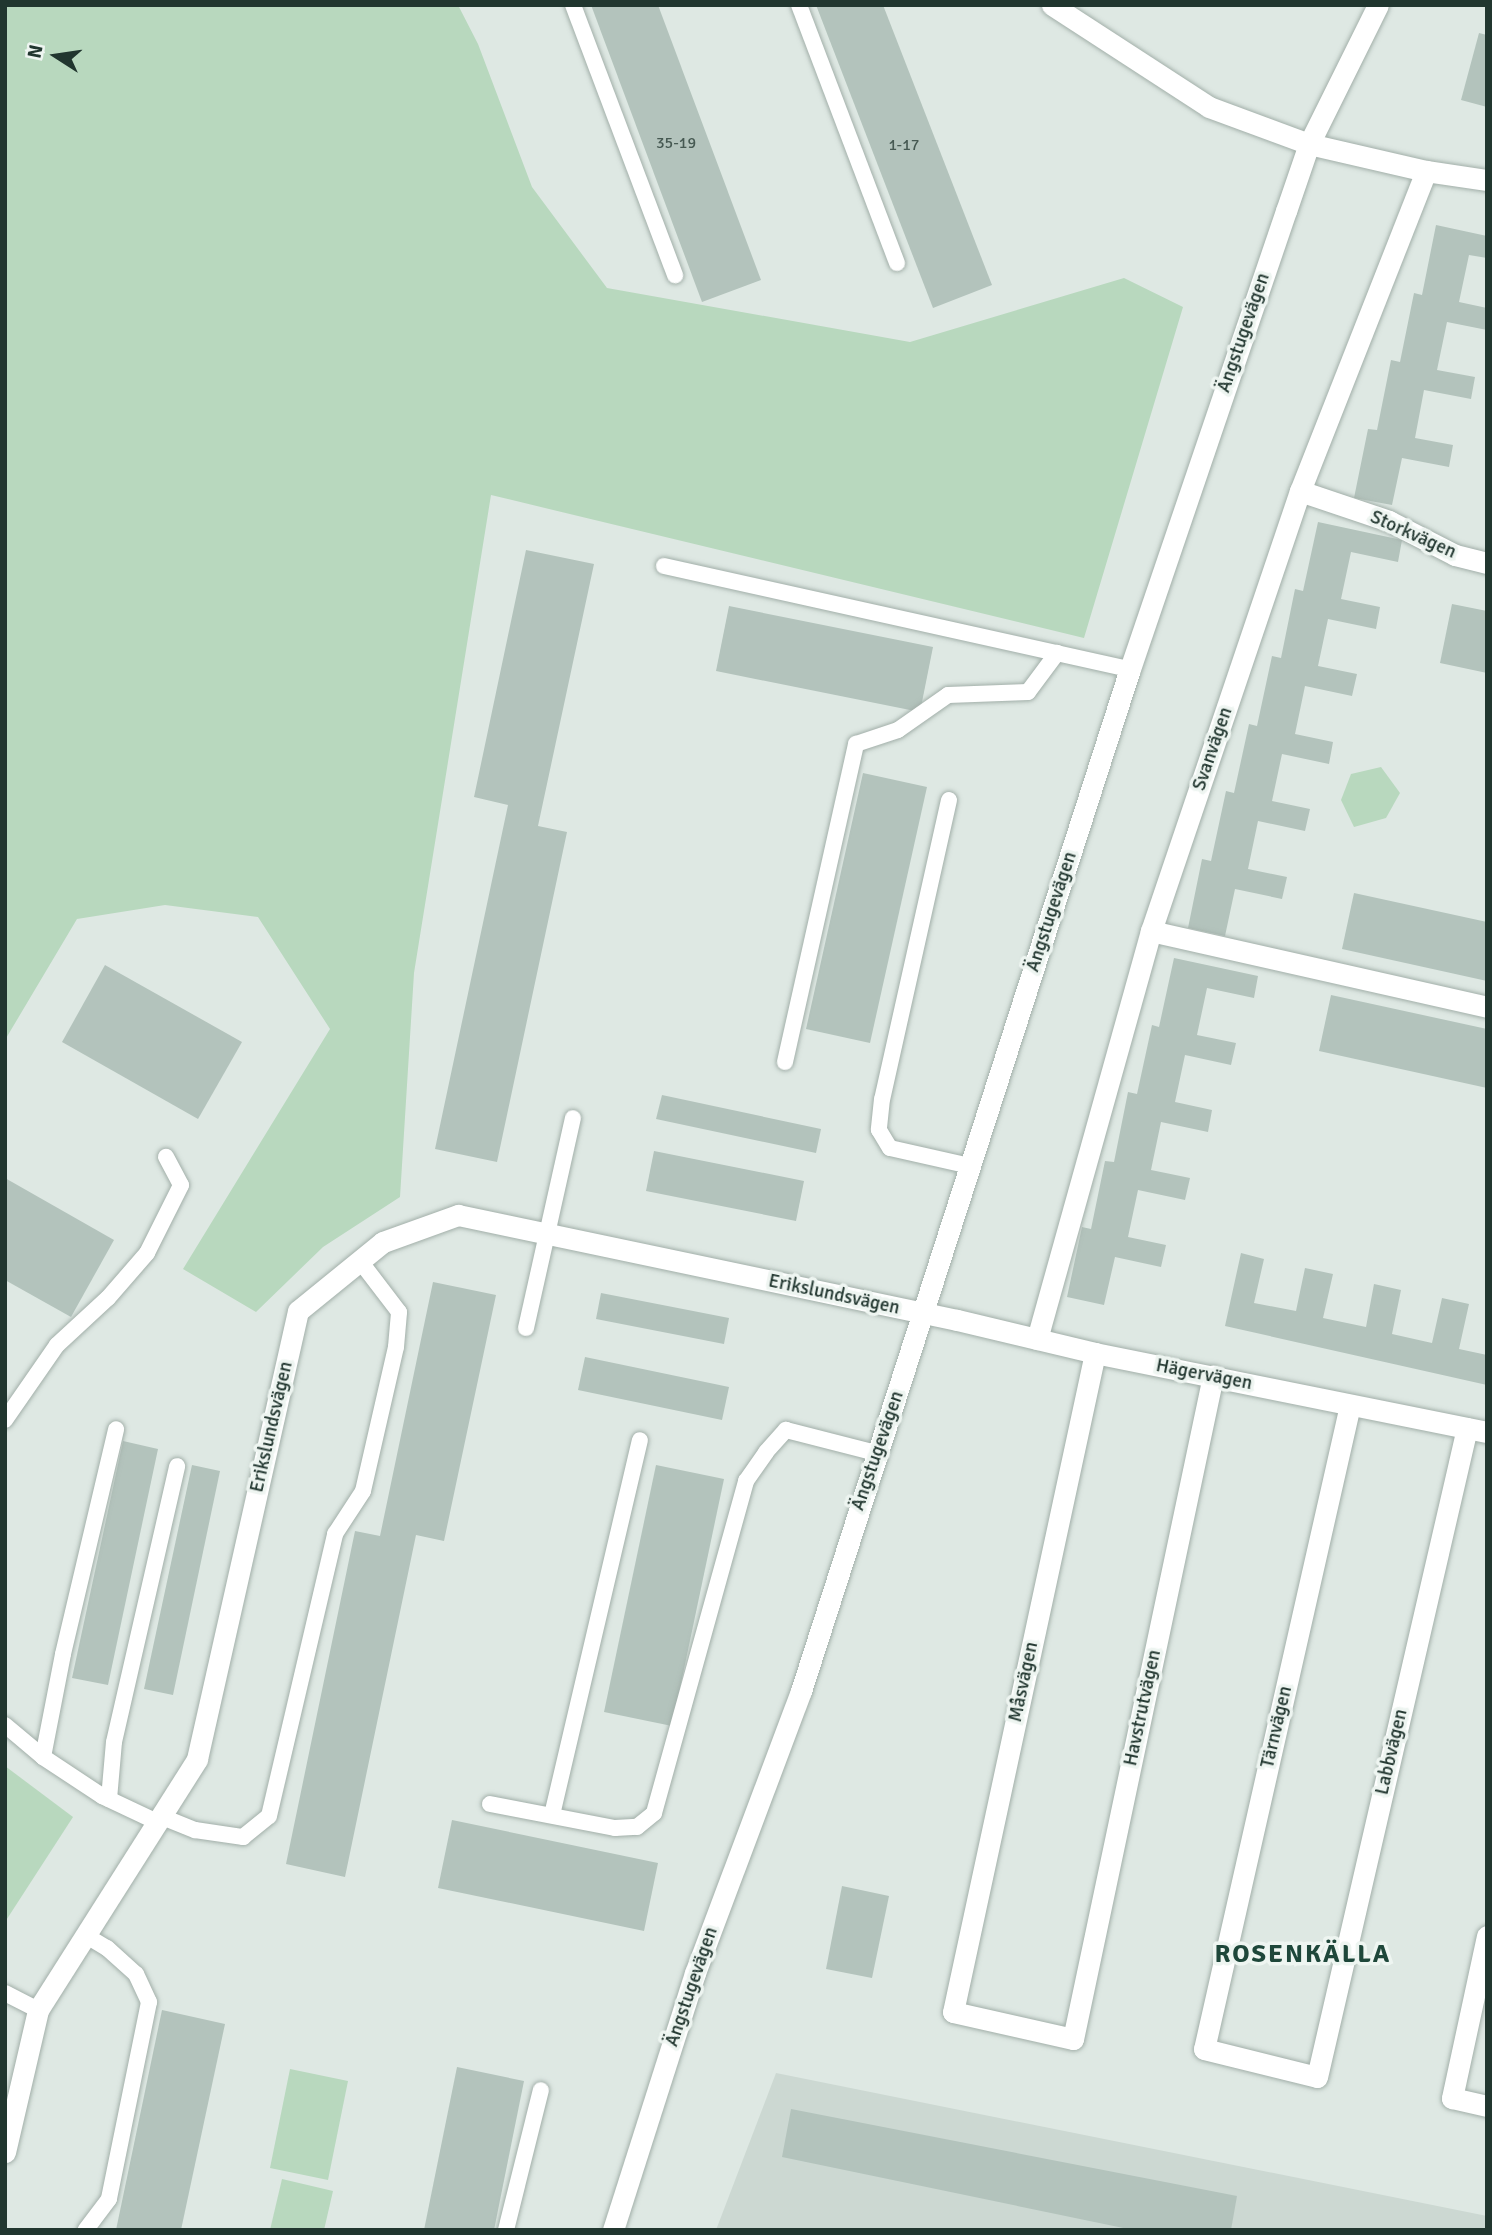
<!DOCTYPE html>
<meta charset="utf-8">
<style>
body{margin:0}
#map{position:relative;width:1492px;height:2235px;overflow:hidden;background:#dee8e3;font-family:Signika,sans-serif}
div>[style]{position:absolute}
.built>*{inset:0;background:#ccd8d2}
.green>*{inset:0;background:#b8d8be}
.building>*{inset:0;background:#b3c3bc}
.roads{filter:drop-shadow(0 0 2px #a2afa9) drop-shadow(0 0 2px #a2afa9)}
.lane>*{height:16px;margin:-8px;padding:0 8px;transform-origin:8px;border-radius:8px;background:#fff}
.street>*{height:21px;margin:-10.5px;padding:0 10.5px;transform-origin:10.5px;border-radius:10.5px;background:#fff}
.secondary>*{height:21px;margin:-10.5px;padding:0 10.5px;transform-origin:10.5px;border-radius:10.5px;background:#fff}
span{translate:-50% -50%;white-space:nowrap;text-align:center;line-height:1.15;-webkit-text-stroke:7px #eef5f1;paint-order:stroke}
.number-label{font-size:16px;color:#465952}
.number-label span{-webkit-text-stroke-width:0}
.street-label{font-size:19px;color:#21362f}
.district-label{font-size:26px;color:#1e473a;font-weight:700;letter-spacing:2px}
.frame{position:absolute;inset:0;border:7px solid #21362f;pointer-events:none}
.north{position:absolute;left:21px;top:21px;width:70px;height:70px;-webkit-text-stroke:5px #eef5f1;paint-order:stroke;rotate:282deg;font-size:19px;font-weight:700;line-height:28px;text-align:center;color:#21362f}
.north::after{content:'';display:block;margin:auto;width:24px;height:32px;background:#21362f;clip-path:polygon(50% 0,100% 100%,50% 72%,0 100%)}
</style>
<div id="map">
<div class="built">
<div style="clip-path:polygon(776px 2073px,1487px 2216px,1487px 2230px,716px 2230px)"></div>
</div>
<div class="green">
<div style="clip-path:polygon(5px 5px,458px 5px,478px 44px,532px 187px,607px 288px,910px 342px,1124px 278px,1183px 307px,1084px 638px,491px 495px,414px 973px,400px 1197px,323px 1247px,256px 1312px,183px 1269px,330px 1029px,258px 917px,165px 905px,77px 919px,5px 1040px)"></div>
<div style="clip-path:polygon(1381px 767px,1400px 793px,1386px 818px,1354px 827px,1341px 800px,1351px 774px)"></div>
<div style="clip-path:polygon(5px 1766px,73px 1817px,5px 1922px)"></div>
<div style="clip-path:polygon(290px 2069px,348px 2081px,328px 2180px,270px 2168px)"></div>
<div style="clip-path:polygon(282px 2179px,333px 2191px,324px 2230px,270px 2230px)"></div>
</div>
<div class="building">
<div style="clip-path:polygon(591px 5px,658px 5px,761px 280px,702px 302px)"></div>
<div style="clip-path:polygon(816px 5px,883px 5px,992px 285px,933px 308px)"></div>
<div style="clip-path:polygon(1479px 33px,1487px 35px,1487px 107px,1461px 100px)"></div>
<div style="clip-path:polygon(1436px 225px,1487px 236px,1487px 258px,1469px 255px,1459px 302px,1487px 308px,1487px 330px,1447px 322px,1437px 370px,1475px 377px,1471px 399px,1424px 390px,1415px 438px,1453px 445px,1449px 467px,1402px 458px,1392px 505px,1354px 498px,1368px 429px,1377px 430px,1391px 360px,1400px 362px,1414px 293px,1422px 295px)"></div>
<div style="clip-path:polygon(1318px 522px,1402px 540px,1398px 562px,1351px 552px,1341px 599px,1380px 607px,1376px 629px,1328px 619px,1318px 666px,1357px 674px,1352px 696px,1305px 686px,1295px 734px,1333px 742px,1329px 764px,1282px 754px,1272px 801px,1310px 809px,1305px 831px,1258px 821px,1248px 869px,1287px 877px,1282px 899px,1235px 889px,1225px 936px,1188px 928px,1202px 859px,1211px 861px,1226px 791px,1234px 793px,1249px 724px,1257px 726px,1272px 656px,1281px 658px,1295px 589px,1303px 591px)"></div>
<div style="clip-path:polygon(526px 550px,594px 564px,538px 826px,567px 832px,497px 1162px,435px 1149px,508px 805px,474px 797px)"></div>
<div style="clip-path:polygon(1452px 604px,1487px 611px,1487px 673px,1440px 663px)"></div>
<div style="clip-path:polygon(729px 606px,933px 647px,920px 712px,716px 671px)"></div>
<div style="clip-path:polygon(863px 773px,927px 787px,870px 1043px,806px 1029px)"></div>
<div style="clip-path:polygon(1354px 893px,1487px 922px,1487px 981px,1342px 949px)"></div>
<div style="clip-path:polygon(1174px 958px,1258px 976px,1254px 998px,1207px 988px,1197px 1035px,1236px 1043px,1231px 1065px,1185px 1055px,1175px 1102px,1212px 1110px,1208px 1132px,1161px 1122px,1151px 1170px,1190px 1178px,1185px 1200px,1138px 1190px,1128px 1237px,1166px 1245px,1161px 1267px,1115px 1257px,1104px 1305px,1067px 1297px,1082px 1227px,1091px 1229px,1105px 1161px,1114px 1162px,1128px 1092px,1137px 1094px,1152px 1025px,1159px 1027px)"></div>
<div style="clip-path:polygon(105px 965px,242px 1042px,198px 1119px,62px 1042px)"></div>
<div style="clip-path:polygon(1331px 995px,1487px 1029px,1487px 1088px,1319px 1051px)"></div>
<div style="clip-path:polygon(662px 1095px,821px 1129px,816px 1153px,656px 1119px)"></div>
<div style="clip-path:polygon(654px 1151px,804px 1181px,796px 1221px,646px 1191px)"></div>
<div style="clip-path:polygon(5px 1178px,114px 1240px,71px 1317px,5px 1280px)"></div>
<div style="clip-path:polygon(1241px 1253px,1264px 1259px,1254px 1303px,1296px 1311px,1305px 1268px,1333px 1274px,1323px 1318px,1366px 1327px,1374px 1284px,1401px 1290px,1392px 1334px,1432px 1343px,1442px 1298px,1469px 1304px,1459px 1349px,1487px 1355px,1487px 1385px,1225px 1326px)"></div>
<div style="clip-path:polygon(433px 1282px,496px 1295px,444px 1541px,416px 1535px,345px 1877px,286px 1864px,355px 1531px,380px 1536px)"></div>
<div style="clip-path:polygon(601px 1293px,729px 1318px,724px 1344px,596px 1319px)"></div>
<div style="clip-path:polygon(585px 1357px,729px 1387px,722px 1420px,578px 1390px)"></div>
<div style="clip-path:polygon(123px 1441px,158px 1449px,108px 1685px,72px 1678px)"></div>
<div style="clip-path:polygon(192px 1465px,220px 1471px,173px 1695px,144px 1689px)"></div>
<div style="clip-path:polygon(656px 1465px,724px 1479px,672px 1726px,604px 1712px)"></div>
<div style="clip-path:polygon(452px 1820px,658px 1863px,644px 1931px,438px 1888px)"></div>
<div style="clip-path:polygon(842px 1886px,889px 1896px,872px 1978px,826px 1969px)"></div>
<div style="clip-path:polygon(162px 2010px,225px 2024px,181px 2230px,116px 2230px)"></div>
<div style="clip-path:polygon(457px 2067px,524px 2081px,494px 2230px,424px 2230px)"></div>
<div style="clip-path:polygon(791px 2109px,1237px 2196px,1231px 2230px,1133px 2230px,782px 2157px)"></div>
</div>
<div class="roads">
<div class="lane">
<div style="left:573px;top:5px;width:289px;rotate:69.3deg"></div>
<div style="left:799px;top:5px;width:276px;rotate:69.2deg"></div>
<div style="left:664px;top:566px;width:477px;rotate:12.5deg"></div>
<div style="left:949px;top:800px;width:306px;rotate:102.6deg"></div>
<div style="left:882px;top:1099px;width:31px;rotate:96deg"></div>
<div style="left:879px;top:1130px;width:21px;rotate:59deg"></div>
<div style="left:890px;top:1148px;width:82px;rotate:12.7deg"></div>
<div style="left:785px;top:1062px;width:326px;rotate:-77.4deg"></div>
<div style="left:856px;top:744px;width:44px;rotate:-18.4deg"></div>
<div style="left:898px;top:730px;width:61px;rotate:-35deg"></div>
<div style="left:948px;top:695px;width:80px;rotate:-2.1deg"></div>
<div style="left:1028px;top:692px;width:49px;rotate:-53.4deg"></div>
<div style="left:526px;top:1328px;width:215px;rotate:-77.4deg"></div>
<div style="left:5px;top:1420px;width:91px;rotate:-55.3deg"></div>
<div style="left:57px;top:1345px;width:69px;rotate:-42.7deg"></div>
<div style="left:108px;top:1298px;width:60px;rotate:-49.1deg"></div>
<div style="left:147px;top:1253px;width:76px;rotate:-63.4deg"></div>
<div style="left:181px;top:1185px;width:32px;rotate:-118deg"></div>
<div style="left:5px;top:1725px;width:50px;rotate:40.1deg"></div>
<div style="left:43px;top:1757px;width:71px;rotate:33.5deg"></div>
<div style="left:102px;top:1796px;width:61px;rotate:25.3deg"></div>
<div style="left:43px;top:1757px;width:105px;rotate:-79deg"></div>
<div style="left:63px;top:1654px;width:231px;rotate:-76.7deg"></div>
<div style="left:109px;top:1799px;width:57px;rotate:-85deg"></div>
<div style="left:114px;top:1742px;width:283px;rotate:-77.1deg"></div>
<div style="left:490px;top:1804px;width:127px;rotate:10.9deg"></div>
<div style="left:615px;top:1828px;width:22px;rotate:-3deg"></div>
<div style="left:637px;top:1827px;width:22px;rotate:-39deg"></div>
<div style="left:654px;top:1813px;width:345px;rotate:-74.5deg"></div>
<div style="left:746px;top:1481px;width:35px;rotate:-55deg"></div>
<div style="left:766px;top:1452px;width:30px;rotate:-48deg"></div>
<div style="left:786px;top:1430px;width:93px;rotate:14.3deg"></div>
<div style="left:552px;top:1815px;width:385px;rotate:-76.8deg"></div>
<div style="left:160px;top:1816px;width:38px;rotate:22deg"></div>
<div style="left:195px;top:1830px;width:49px;rotate:8.3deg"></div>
<div style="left:243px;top:1837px;width:33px;rotate:-39deg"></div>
<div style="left:269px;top:1816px;width:290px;rotate:-76.8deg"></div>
<div style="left:335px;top:1534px;width:51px;rotate:-56.9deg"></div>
<div style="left:363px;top:1491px;width:148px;rotate:-77.1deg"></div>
<div style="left:396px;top:1347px;width:35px;rotate:-85deg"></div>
<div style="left:399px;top:1312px;width:64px;rotate:-127.4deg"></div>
<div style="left:85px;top:1935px;width:26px;rotate:31deg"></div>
<div style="left:107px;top:1948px;width:39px;rotate:42deg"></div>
<div style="left:136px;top:1974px;width:31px;rotate:65deg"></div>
<div style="left:149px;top:2002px;width:201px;rotate:101.5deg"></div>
<div style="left:109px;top:2199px;width:39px;rotate:127deg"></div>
<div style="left:5px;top:1993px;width:37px;rotate:27deg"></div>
<div style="left:506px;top:2230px;width:144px;rotate:-76deg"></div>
</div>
<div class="street">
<div style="left:1309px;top:144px;width:120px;rotate:13deg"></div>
<div style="left:1426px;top:171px;width:62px;rotate:8.4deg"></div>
<div style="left:1300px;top:491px;width:94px;rotate:18.6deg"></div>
<div style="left:1389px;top:521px;width:74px;rotate:27.3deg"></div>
<div style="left:1455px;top:555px;width:33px;rotate:14deg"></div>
<div style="left:1151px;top:931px;width:344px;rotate:12.7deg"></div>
<div style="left:1037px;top:1339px;width:424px;rotate:-74.4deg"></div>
<div style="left:1151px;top:931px;width:465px;rotate:-71.3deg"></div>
<div style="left:1300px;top:491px;width:344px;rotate:-68.5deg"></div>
<div style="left:1095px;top:1353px;width:674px;rotate:102.16deg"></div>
<div style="left:953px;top:2012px;width:123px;rotate:12.7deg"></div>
<div style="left:1073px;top:2039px;width:678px;rotate:-78.08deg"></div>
<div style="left:1350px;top:1405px;width:660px;rotate:102.77deg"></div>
<div style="left:1204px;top:2049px;width:116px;rotate:13.9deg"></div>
<div style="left:1317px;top:2077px;width:666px;rotate:-76.99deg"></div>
<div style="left:1487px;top:1936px;width:166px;rotate:102.2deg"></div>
<div style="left:1452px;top:2098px;width:36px;rotate:13deg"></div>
<div style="left:5px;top:2152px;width:146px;rotate:-76.9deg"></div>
<div style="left:38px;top:2010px;width:297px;rotate:-57.6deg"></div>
<div style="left:197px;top:1759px;width:459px;rotate:-77.3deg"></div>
<div style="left:298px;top:1311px;width:109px;rotate:-39.1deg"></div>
<div style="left:383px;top:1242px;width:80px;rotate:-19.8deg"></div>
<div style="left:458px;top:1215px;width:510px;rotate:11.88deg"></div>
<div style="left:957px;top:1320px;width:142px;rotate:13.4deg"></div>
<div style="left:1095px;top:1353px;width:400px;rotate:11.4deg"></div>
</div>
<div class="secondary">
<div style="left:1052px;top:5px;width:187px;rotate:33deg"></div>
<div style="left:1209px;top:107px;width:107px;rotate:20.3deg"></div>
<div style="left:613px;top:2230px;width:270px;rotate:-72.3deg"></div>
<div style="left:695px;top:1973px;width:301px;rotate:-69.4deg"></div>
<div style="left:801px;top:1691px;width:1074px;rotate:-72.16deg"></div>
<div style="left:1130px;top:669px;width:484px;rotate:-71.2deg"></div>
<div style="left:1286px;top:211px;width:71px;rotate:-71.1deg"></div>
<div style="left:1309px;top:144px;width:155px;rotate:-63.6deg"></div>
</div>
</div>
<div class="number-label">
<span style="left:676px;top:143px">35-19</span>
<span style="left:904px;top:145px">1-17</span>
</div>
<div class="street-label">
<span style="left:1244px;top:333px;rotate:-71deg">Ängstugevägen</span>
<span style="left:1413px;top:535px;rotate:24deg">Storkvägen</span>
<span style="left:1213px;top:749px;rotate:-71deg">Svanvägen</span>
<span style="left:1052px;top:912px;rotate:-72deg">Ängstugevägen</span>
<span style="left:834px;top:1295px;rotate:12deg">Erikslundsvägen</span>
<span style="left:1204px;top:1375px;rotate:11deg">Hägervägen</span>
<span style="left:272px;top:1427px;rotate:-77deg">Erikslundsvägen</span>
<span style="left:878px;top:1451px;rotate:-71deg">Ängstugevägen</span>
<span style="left:1024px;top:1682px;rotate:-78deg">Måsvägen</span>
<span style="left:1143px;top:1708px;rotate:-78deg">Havstrutvägen</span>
<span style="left:1277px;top:1727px;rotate:-77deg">Tärnvägen</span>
<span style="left:1392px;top:1752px;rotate:-77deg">Labbvägen</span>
<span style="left:692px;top:1987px;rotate:-71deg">Ängstugevägen</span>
</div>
<div class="district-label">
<span style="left:1303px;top:1955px">ROSENKÄLLA</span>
</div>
<div class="frame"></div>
<div class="north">N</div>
</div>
